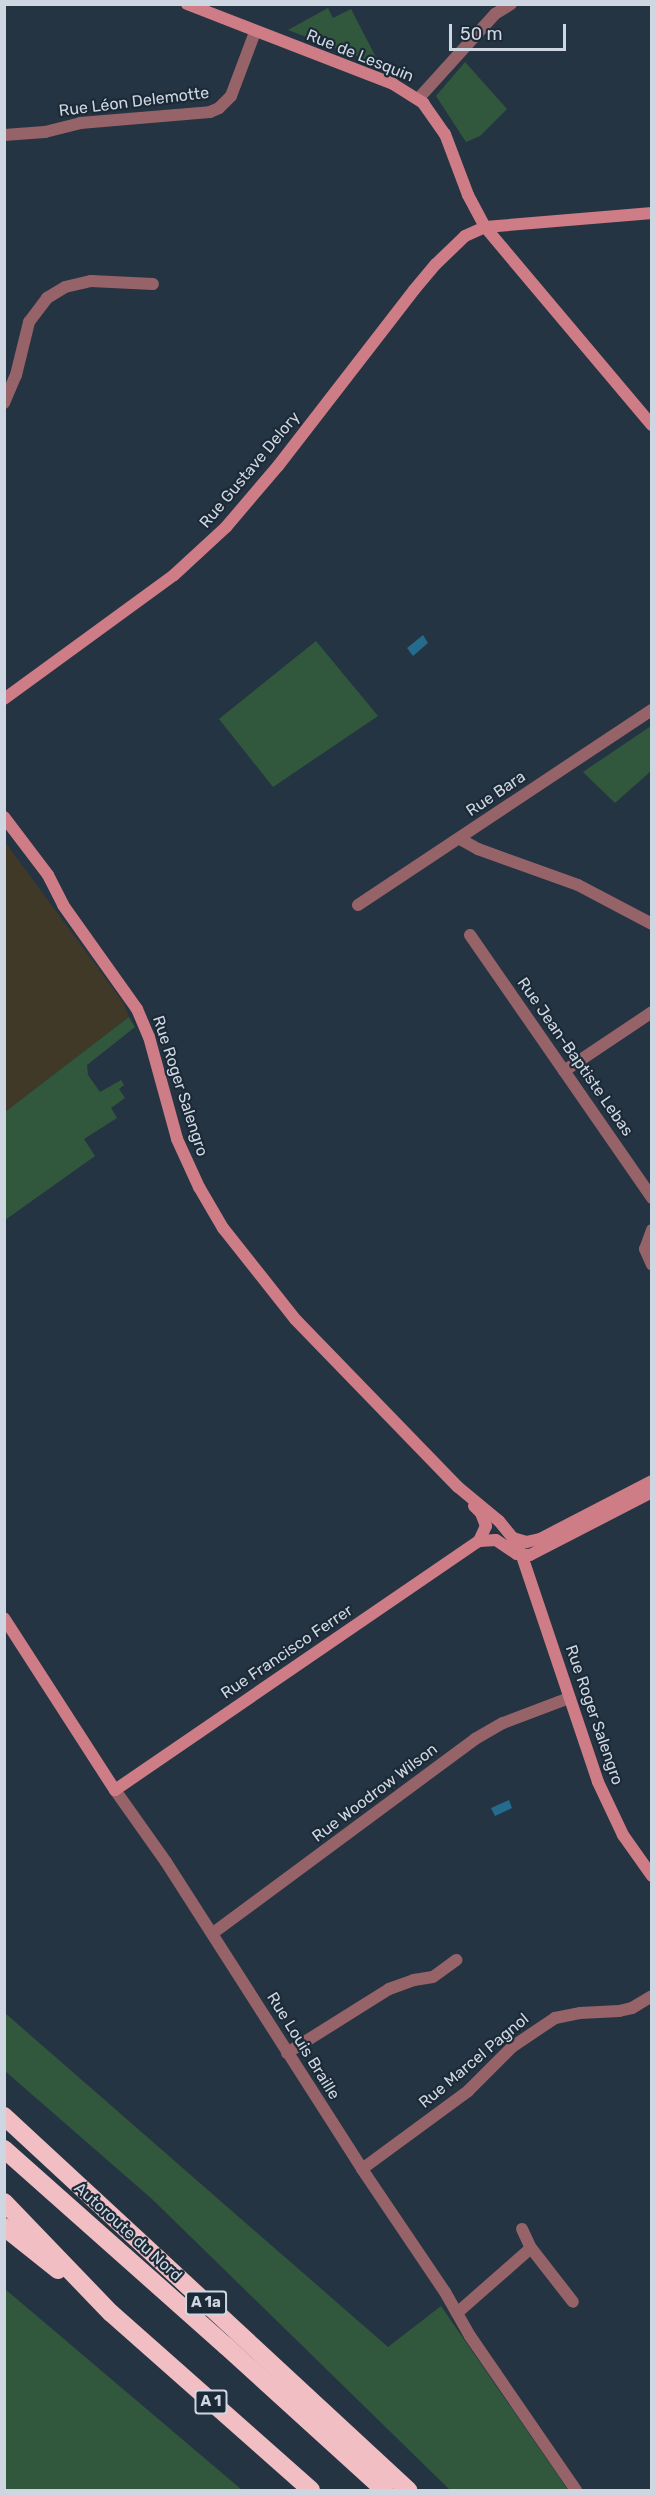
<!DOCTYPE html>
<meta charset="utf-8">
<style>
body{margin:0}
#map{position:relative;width:656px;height:2495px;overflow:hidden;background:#253442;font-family:Rubik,sans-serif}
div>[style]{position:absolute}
.education>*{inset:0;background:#413928}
.green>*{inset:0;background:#31583d}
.water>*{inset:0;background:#256b8e}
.street>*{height:12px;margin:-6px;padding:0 6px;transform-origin:6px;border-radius:6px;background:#966369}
.secondary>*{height:12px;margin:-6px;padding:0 6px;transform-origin:6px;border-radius:6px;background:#ce7d87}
.highway>*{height:18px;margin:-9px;padding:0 9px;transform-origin:9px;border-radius:9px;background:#f1bec3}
span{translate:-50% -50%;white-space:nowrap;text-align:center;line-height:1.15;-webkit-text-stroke:4.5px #1c2a38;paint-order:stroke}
.shield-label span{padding:2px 4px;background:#1c2a38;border:2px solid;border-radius:4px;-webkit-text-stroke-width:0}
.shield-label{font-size:15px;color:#ced7e1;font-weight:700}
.street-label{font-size:16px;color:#ced7e1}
.frame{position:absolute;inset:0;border:6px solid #ced7e1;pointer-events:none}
.scale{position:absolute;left:449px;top:24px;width:117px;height:27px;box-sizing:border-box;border:3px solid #ced7e1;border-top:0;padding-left:8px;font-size:18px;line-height:21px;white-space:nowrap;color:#ced7e1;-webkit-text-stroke:4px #1c2a38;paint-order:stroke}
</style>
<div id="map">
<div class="education">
<div style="clip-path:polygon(5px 842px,123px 1002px,129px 1017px,5px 1112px)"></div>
</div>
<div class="green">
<div style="clip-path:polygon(328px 8px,333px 18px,351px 9px,380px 65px,288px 30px)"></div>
<div style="clip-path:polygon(465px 62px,507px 109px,480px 136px,466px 142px,436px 96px)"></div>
<div style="clip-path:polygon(316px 641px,378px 716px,273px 787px,219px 719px)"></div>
<div style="clip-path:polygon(651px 726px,651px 771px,615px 803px,583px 772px)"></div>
<div style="clip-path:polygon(129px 1017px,135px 1027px,87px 1065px,88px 1075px,100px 1092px,121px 1080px,124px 1085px,119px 1089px,125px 1098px,111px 1108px,117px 1118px,84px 1139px,95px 1156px,5px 1220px,5px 1112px)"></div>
<div style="clip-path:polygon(5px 2013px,388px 2347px,441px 2306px,568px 2490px,450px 2490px,152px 2199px,5px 2071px)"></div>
<div style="clip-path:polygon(5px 2289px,242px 2490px,5px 2490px)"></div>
</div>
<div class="water">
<div style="clip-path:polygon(423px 635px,428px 643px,413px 656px,407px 648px)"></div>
<div style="clip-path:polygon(509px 1800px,512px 1808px,495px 1816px,491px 1808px)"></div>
</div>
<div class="street">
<div style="left:418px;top:99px;width:115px;rotate:-47.8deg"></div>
<div style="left:495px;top:14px;width:19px;rotate:-32deg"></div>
<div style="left:4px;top:135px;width:41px;rotate:-4.2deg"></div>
<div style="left:45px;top:132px;width:36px;rotate:-14deg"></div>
<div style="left:80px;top:123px;width:130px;rotate:-4.8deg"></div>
<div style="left:210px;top:112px;width:10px;rotate:-24deg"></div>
<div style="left:219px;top:108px;width:17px;rotate:-45deg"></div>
<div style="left:231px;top:96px;width:68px;rotate:-69.4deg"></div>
<div style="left:4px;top:403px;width:30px;rotate:-67deg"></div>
<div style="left:16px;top:375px;width:55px;rotate:-76.2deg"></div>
<div style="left:29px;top:322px;width:30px;rotate:-53deg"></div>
<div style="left:47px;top:298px;width:21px;rotate:-31deg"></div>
<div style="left:65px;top:287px;width:27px;rotate:-13deg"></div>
<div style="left:91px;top:281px;width:62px;rotate:2.8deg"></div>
<div style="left:460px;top:839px;width:21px;rotate:29deg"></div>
<div style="left:478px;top:849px;width:106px;rotate:19.8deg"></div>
<div style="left:578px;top:885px;width:84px;rotate:27.8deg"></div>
<div style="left:358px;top:905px;width:353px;rotate:-33.6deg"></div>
<div style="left:470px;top:935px;width:320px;rotate:55.3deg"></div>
<div style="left:564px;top:1071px;width:106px;rotate:-33.8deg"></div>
<div style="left:652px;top:1230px;width:20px;rotate:110deg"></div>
<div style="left:645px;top:1249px;width:17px;rotate:66deg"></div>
<div style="left:115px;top:1790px;width:88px;rotate:54.7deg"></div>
<div style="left:166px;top:1862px;width:364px;rotate:57.4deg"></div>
<div style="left:362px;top:2169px;width:148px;rotate:56deg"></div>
<div style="left:445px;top:2292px;width:51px;rotate:60.4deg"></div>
<div style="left:470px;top:2336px;width:187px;rotate:55.5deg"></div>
<div style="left:213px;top:1933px;width:326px;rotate:-36.5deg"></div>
<div style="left:475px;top:1739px;width:32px;rotate:-30deg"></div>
<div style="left:503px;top:1723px;width:71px;rotate:-20.7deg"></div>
<div style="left:287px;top:2053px;width:120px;rotate:-32.1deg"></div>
<div style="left:389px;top:1989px;width:27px;rotate:-20deg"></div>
<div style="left:414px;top:1980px;width:19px;rotate:-9deg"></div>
<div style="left:433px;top:1977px;width:29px;rotate:-36deg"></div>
<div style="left:362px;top:2169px;width:132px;rotate:-36.3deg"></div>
<div style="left:468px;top:2091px;width:62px;rotate:-45deg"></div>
<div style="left:512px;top:2047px;width:52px;rotate:-34deg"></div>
<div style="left:555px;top:2018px;width:25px;rotate:-11deg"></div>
<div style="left:580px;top:2013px;width:39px;rotate:-3deg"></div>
<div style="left:619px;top:2011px;width:13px;rotate:-13deg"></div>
<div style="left:632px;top:2008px;width:23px;rotate:-31deg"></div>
<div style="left:522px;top:2229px;width:21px;rotate:65deg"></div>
<div style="left:531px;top:2248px;width:68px;rotate:52.1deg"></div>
<div style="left:457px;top:2313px;width:98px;rotate:-41.3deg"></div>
</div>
<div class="secondary">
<div style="left:187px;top:4px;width:221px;rotate:21.2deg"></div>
<div style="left:393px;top:84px;width:36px;rotate:32deg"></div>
<div style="left:423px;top:103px;width:38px;rotate:55deg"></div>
<div style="left:445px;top:134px;width:65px;rotate:69.3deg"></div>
<div style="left:468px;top:195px;width:36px;rotate:62deg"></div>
<div style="left:485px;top:227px;width:259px;rotate:49.9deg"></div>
<div style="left:4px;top:699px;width:210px;rotate:-36.1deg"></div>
<div style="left:174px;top:575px;width:71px;rotate:-42.7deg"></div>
<div style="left:226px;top:527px;width:80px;rotate:-49.6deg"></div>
<div style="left:278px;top:466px;width:222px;rotate:-52.3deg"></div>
<div style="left:414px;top:290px;width:34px;rotate:-50deg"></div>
<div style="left:436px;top:264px;width:40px;rotate:-44deg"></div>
<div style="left:465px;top:236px;width:22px;rotate:-24deg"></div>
<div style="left:485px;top:227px;width:168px;rotate:-4.8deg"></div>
<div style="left:4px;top:817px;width:73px;rotate:52.8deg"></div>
<div style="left:48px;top:875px;width:34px;rotate:63deg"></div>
<div style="left:63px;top:905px;width:128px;rotate:54.6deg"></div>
<div style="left:137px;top:1009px;width:30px;rotate:67deg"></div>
<div style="left:149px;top:1037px;width:106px;rotate:74.6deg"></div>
<div style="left:177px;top:1139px;width:53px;rotate:65.4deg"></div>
<div style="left:199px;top:1187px;width:48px;rotate:59.7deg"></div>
<div style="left:223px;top:1228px;width:116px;rotate:51.6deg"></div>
<div style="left:295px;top:1319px;width:234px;rotate:45.9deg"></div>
<div style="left:458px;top:1487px;width:53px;rotate:39.7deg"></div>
<div style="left:499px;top:1521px;width:22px;rotate:51deg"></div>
<div style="left:513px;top:1538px;width:20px;rotate:63deg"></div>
<div style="left:522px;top:1556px;width:238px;rotate:71.4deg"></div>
<div style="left:598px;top:1782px;width:59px;rotate:64.7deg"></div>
<div style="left:623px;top:1835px;width:50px;rotate:54.7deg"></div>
<div style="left:474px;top:1506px;width:10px;rotate:45deg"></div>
<div style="left:481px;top:1513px;width:14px;rotate:69deg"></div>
<div style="left:486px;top:1526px;width:17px;rotate:115deg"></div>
<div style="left:513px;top:1538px;width:14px;rotate:17deg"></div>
<div style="left:526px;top:1542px;width:14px;rotate:-12deg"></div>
<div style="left:540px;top:1539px;width:126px;rotate:-27.4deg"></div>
<div style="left:4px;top:1618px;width:205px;rotate:57.2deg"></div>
<div style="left:115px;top:1790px;width:441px;rotate:-34.4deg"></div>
<div style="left:479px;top:1541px;width:17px;rotate:-3deg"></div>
<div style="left:496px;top:1540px;width:25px;rotate:34deg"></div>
<div style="left:517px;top:1554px;width:13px;rotate:4deg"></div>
<div style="left:530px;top:1555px;width:137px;rotate:-27.3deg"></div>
</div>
<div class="highway">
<div style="left:4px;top:2116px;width:551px;rotate:42.79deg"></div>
<div style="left:4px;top:2149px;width:297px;rotate:41.6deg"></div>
<div style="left:226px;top:2346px;width:214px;rotate:42.3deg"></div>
<div style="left:4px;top:2202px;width:154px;rotate:46.1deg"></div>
<div style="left:111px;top:2313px;width:267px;rotate:41.5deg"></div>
<div style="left:4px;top:2227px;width:69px;rotate:38.5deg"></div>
</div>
<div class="shield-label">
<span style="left:206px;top:2303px">A 1a</span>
<span style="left:211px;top:2402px">A 1</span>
</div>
<div class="street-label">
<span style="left:360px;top:56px;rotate:22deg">Rue de Lesquin</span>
<span style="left:134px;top:102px;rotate:-7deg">Rue Léon Delemotte</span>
<span style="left:250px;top:470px;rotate:-50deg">Rue Gustave Delory</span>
<span style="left:496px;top:794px;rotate:-34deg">Rue Bara</span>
<span style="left:575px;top:1057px;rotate:55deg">Rue Jean-Baptiste Lebas</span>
<span style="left:180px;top:1086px;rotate:72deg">Rue Roger Salengro</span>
<span style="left:287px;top:1652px;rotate:-34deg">Rue Francisco Ferrer</span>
<span style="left:594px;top:1715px;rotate:71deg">Rue Roger Salengro</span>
<span style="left:375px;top:1793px;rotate:-37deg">Rue Woodrow Wilson</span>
<span style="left:303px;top:2046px;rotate:58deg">Rue Louis Braille</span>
<span style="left:474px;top:2061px;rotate:-40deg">Rue Marcel Pagnol</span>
<span style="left:128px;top:2232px;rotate:42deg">Autoroute du Nord</span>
</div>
<div class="frame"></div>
<div class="scale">50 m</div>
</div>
